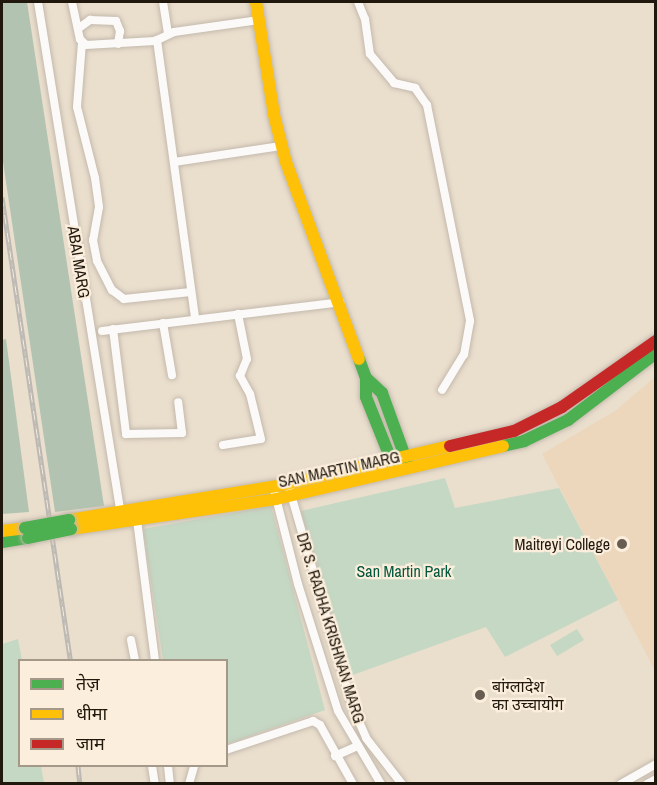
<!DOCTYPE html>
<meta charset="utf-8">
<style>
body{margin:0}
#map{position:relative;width:657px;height:785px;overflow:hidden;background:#eadecd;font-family:"Archivo Narrow","Noto Sans Devanagari",sans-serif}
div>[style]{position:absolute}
.built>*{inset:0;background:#ecd7bc}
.green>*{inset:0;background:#c5d8c4}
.forest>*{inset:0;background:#b2c4b1}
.roads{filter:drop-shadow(0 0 2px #c3b9ac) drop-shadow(0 0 2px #c3b9ac)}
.street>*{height:8px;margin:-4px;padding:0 4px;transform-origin:4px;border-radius:4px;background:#fcfaf8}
.fast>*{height:12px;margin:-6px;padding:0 6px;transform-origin:6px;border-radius:6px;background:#4caf50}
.slow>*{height:12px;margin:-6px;padding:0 6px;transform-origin:6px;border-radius:6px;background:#ffc107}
.jam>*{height:12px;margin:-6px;padding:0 6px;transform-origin:6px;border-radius:6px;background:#c62828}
.rail>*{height:5px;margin-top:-2.5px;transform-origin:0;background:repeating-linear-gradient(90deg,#fceedc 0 9px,#bcb9b4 0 18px);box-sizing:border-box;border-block:2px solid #bcb9b4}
.bridges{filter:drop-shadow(0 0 2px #c3b9ac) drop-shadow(0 0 2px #c3b9ac)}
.fast-bridge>*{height:12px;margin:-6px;padding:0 6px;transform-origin:6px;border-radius:6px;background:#4caf50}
.dots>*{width:16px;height:16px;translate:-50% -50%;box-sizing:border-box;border:3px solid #fceedc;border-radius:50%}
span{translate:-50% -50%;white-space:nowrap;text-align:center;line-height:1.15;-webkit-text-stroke:4.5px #fceedc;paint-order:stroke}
.street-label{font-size:16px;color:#20180d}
.poi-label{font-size:16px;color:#20180d}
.right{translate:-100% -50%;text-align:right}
.left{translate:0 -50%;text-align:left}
.park-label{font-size:16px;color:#01563b}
.frame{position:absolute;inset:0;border:3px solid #20180d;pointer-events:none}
.legend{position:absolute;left:18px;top:659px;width:210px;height:108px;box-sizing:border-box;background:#fceedc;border:2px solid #a49889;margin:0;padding:8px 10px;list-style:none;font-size:18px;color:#20180d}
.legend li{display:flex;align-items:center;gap:12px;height:30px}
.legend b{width:30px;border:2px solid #a49889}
</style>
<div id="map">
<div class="built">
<div style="clip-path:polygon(655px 377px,655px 671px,542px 454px,615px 411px)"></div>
</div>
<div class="green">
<div style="clip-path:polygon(445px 478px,455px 508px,559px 488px,618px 600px,505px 657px,486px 627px,350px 676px,301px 511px)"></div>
<div style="clip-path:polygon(271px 506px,325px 710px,227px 744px,226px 660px,163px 660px,143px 529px)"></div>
<div style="clip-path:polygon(577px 629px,584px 640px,557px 656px,550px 645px)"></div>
<div style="clip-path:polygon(18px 639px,22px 660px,20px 766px,41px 766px,44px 783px,2px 783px,2px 644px)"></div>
</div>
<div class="forest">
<div style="clip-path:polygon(2px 2px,27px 2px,104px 506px,55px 512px,2px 155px)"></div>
<div style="clip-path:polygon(6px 339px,29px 512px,2px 514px,2px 340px)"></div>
</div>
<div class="roads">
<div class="street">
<div style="left:38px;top:2px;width:520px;rotate:80.81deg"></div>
<div style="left:72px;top:2px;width:38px;rotate:78deg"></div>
<div style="left:80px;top:39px;width:8px;rotate:45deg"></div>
<div style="left:86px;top:45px;width:69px;rotate:-3.3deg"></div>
<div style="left:155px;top:41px;width:21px;rotate:-25deg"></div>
<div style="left:174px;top:32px;width:86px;rotate:-8deg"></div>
<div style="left:163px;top:2px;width:31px;rotate:81deg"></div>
<div style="left:358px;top:2px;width:18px;rotate:68deg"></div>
<div style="left:365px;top:19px;width:35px;rotate:82deg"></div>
<div style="left:370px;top:54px;width:38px;rotate:50deg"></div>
<div style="left:394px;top:83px;width:22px;rotate:13deg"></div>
<div style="left:415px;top:88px;width:21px;rotate:55deg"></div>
<div style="left:427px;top:105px;width:220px;rotate:78.7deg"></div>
<div style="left:470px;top:321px;width:34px;rotate:100deg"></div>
<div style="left:464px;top:354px;width:42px;rotate:121.4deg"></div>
<div style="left:79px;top:28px;width:14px;rotate:-36deg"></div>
<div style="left:90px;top:20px;width:26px;rotate:2deg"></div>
<div style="left:116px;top:21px;width:11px;rotate:68deg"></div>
<div style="left:120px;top:31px;width:13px;rotate:99deg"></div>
<div style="left:157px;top:40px;width:282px;rotate:82.2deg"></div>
<div style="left:82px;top:43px;width:64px;rotate:94.5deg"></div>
<div style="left:77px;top:107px;width:73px;rotate:75.8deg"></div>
<div style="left:95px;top:178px;width:29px;rotate:82deg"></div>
<div style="left:99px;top:207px;width:34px;rotate:100deg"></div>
<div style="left:93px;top:240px;width:21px;rotate:79deg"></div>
<div style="left:97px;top:261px;width:33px;rotate:63deg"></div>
<div style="left:112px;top:290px;width:15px;rotate:37deg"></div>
<div style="left:124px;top:299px;width:67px;rotate:-6deg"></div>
<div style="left:174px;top:162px;width:108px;rotate:-8.5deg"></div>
<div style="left:163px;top:323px;width:53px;rotate:80.2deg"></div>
<div style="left:113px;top:329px;width:106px;rotate:82.9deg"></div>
<div style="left:126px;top:434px;width:56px;rotate:-1deg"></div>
<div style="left:182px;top:433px;width:31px;rotate:-97deg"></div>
<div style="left:102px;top:331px;width:240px;rotate:-6.9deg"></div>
<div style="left:223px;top:445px;width:38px;rotate:-9deg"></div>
<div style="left:261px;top:439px;width:46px;rotate:-103.7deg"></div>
<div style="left:250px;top:394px;width:21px;rotate:-119deg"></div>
<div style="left:240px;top:376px;width:18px;rotate:-68deg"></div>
<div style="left:247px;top:359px;width:46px;rotate:-101.3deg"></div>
<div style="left:288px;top:484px;width:231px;rotate:73.9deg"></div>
<div style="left:352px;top:706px;width:35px;rotate:66deg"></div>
<div style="left:366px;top:738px;width:58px;rotate:52deg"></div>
<div style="left:273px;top:486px;width:101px;rotate:75.7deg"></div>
<div style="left:298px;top:584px;width:133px;rotate:72.5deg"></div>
<div style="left:338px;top:711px;width:85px;rotate:59.5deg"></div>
<div style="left:137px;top:520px;width:141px;rotate:82.7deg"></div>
<div style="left:131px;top:640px;width:20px;rotate:79deg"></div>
<div style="left:226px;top:750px;width:92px;rotate:-18.4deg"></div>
<div style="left:313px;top:721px;width:8px;rotate:30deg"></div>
<div style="left:320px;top:725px;width:68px;rotate:60.8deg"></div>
<div style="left:335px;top:756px;width:24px;rotate:-24deg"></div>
<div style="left:152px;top:766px;width:18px;rotate:81deg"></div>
<div style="left:168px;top:766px;width:18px;rotate:84deg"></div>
<div style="left:189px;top:784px;width:19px;rotate:-74deg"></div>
<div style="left:621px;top:784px;width:40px;rotate:-29.7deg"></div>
<div style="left:647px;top:784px;width:10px;rotate:-29deg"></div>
</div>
<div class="fast">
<div style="left:359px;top:359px;width:20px;rotate:70deg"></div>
<div style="left:366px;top:378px;width:19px;rotate:90deg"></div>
<div style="left:366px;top:397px;width:75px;rotate:68.2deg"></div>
<div style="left:366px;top:378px;width:22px;rotate:43deg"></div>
<div style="left:382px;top:393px;width:77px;rotate:70.1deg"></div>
<div style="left:503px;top:446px;width:22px;rotate:-13deg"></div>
<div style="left:524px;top:441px;width:49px;rotate:-25.5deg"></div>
<div style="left:568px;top:420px;width:111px;rotate:-37.3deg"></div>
<div style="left:2px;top:542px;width:26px;rotate:-9deg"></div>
</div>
<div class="slow">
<div style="left:256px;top:2px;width:114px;rotate:80.9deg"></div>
<div style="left:274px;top:115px;width:49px;rotate:75.7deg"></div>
<div style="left:286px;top:162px;width:210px;rotate:69.7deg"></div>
<div style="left:69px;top:520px;width:216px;rotate:-9.3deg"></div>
<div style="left:282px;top:485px;width:172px;rotate:-13.1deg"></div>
<div style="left:71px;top:529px;width:207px;rotate:-8.3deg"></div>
<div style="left:276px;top:499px;width:233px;rotate:-13.1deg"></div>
<div style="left:2px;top:531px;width:23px;rotate:-7deg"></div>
</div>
<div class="jam">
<div style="left:450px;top:446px;width:66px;rotate:-13.2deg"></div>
<div style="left:514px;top:431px;width:54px;rotate:-26.6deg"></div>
<div style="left:562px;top:407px;width:115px;rotate:-35.1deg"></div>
</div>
</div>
<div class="rail">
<div style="left:2px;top:197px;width:468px;rotate:81.6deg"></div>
<div style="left:78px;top:766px;width:18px;rotate:84deg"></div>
</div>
<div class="bridges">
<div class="fast-bridge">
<div style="left:25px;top:528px;width:45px;rotate:-10.3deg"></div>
<div style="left:28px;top:538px;width:44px;rotate:-11.8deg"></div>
</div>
</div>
<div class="dots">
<div style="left:622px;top:544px;background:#675d50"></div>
<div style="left:480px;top:695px;background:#675d50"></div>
</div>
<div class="street-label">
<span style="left:79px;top:262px;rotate:81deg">ABAI MARG</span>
<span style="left:339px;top:469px;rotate:-12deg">SAN MARTIN MARG</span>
<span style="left:331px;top:628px;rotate:73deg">DR S. RADHA KRISHNAN MARG</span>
</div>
<div class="poi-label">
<span class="right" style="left:610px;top:544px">Maitreyi College</span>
<span class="left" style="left:492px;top:695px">बांग्लादेश<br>का उच्चायोग</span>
</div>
<div class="park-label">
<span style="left:404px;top:571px">San Martin Park</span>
</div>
<div class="frame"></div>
<ul class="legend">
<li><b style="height:8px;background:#4caf50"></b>तेज़</li>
<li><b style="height:8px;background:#ffc107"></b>धीमा</li>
<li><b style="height:8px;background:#c62828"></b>जाम</li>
</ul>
</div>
